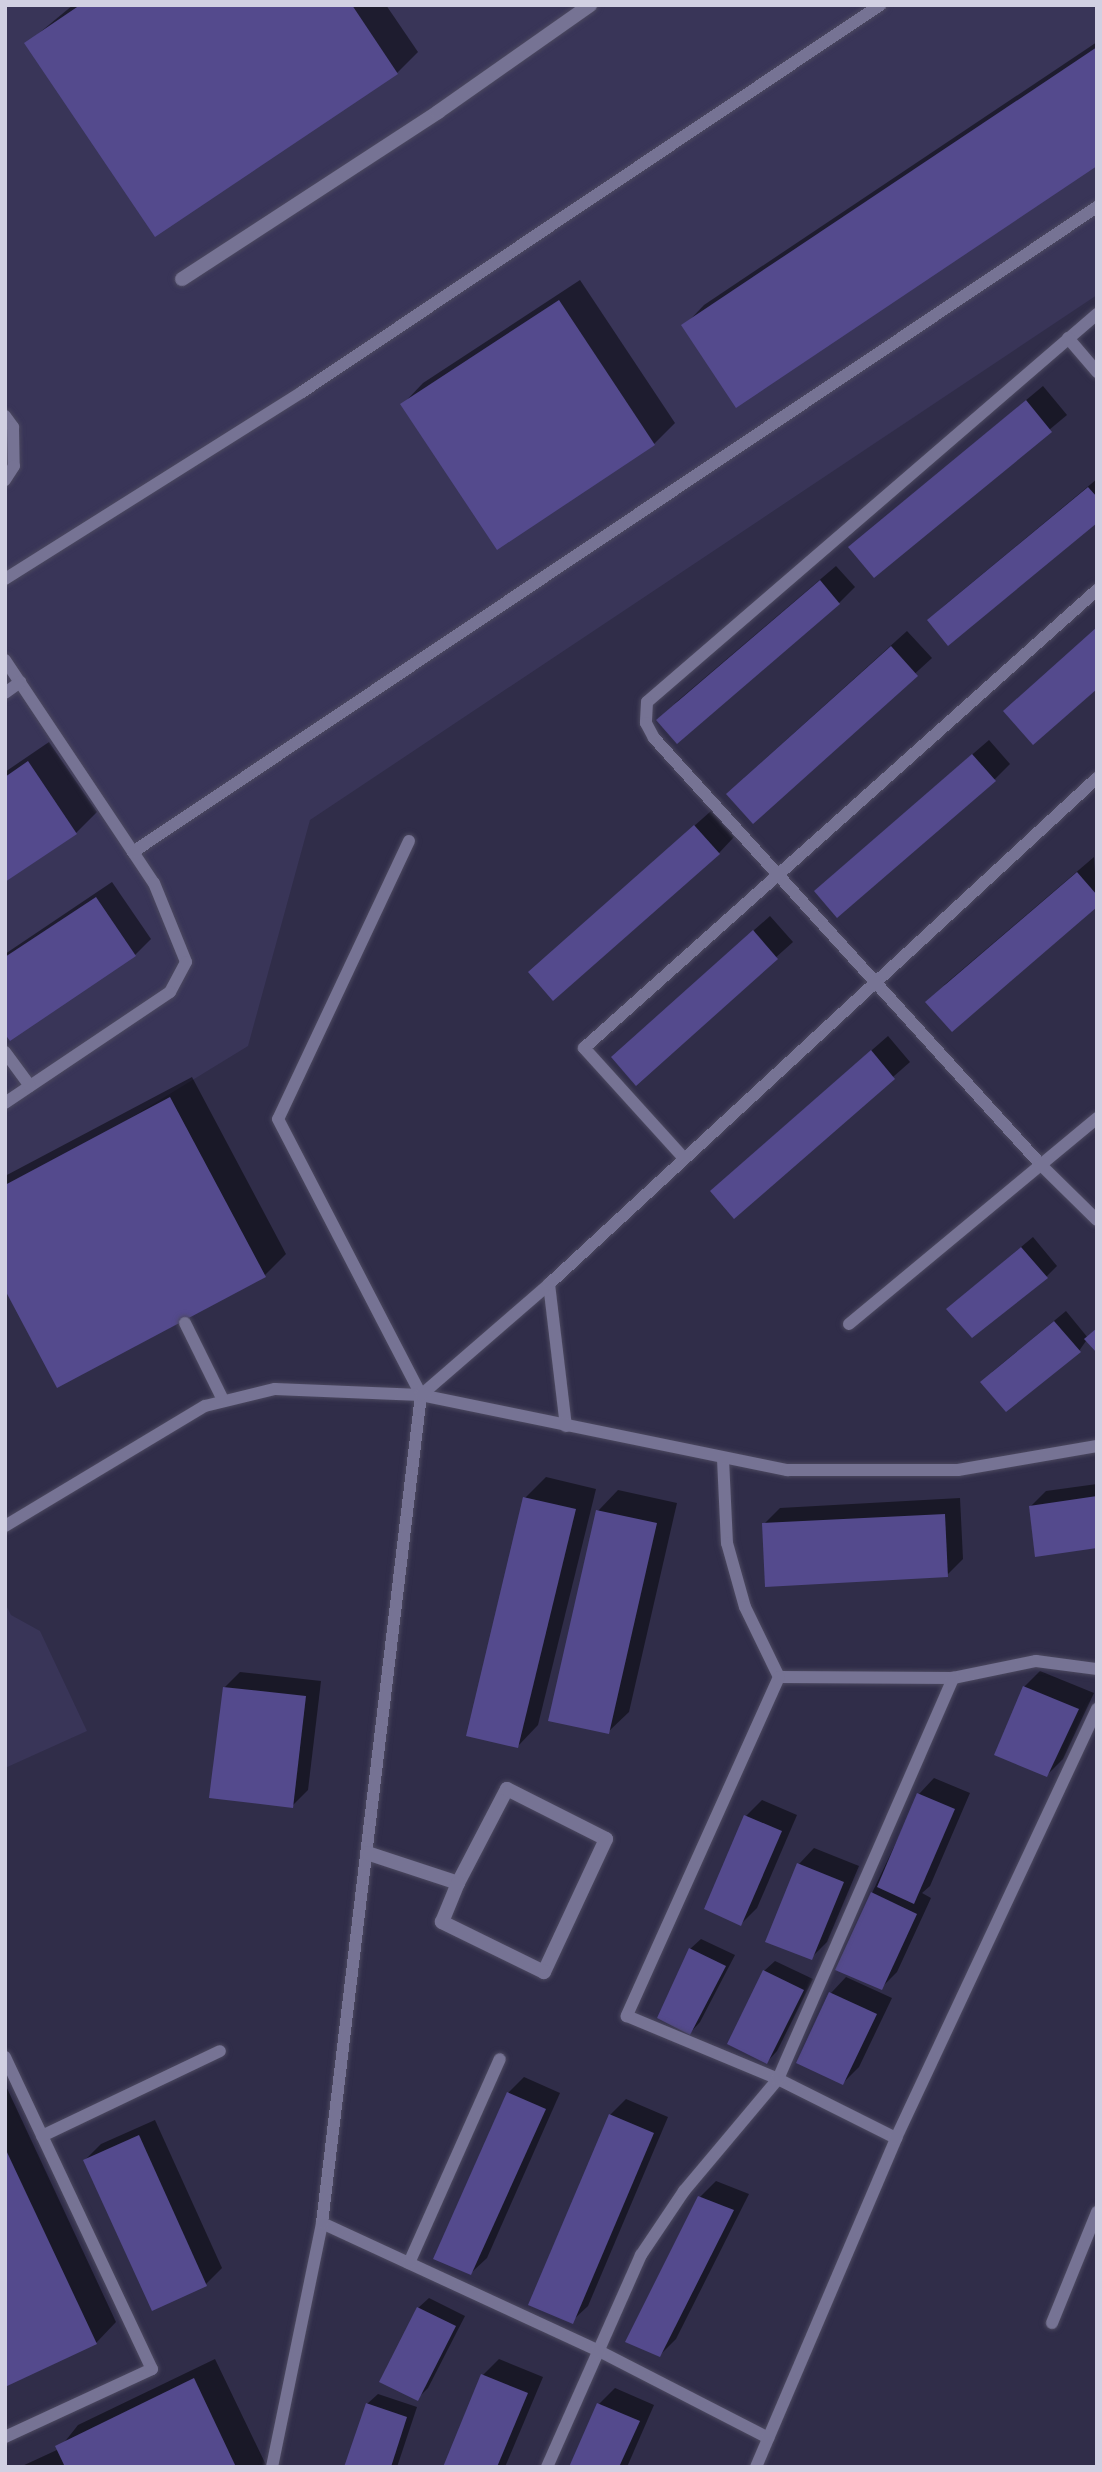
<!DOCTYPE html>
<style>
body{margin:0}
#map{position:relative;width:1102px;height:2472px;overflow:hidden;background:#302d49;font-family:Mulish,sans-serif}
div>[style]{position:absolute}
.built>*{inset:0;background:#393558}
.shadow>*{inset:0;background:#0007}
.building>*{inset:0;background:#544a8d}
.roads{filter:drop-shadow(0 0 2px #4c4960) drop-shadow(0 0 2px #4c4960)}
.service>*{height:12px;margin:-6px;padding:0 6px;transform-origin:6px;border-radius:6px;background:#767394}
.minor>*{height:14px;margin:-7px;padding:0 7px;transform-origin:7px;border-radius:7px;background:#767394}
span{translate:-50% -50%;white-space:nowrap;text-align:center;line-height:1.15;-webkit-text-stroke:6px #181724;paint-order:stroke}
.frame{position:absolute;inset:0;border:7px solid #d1d0e2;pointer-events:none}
</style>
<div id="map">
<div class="built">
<div style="clip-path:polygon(5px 5px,1097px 5px,1097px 295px,310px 820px,248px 1046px,5px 1195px)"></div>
<div style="clip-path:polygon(5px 1603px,11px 1615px,40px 1631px,87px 1731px,5px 1768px)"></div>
</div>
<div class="shadow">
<div style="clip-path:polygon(73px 5px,386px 5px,418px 52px,397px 73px,27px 43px)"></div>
<div style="clip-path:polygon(1097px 42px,1097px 164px,684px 326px,704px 305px)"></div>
<div style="clip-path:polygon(580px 280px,675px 423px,654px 444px,403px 404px,423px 383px)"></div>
<div style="clip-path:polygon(1043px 386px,1067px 415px,874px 576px,850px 547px)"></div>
<div style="clip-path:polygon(1097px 479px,1097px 521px,929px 620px,945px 605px)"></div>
<div style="clip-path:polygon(836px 566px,855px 587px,839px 603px,674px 704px)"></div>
<div style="clip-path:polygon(907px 631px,932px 658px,753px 822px,744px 778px)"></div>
<div style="clip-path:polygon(989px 740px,1010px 764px,995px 779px,832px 876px)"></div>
<div style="clip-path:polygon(49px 742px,97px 812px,76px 833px,5px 880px,5px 772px)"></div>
<div style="clip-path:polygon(711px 811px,734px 837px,719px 853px,530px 972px)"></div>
<div style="clip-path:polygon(1094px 857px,1097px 905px,943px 986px)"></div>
<div style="clip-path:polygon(112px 882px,151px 939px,135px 955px,5px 1031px,5px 954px)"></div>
<div style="clip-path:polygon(770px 916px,793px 942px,636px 1083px,629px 1042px)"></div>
<div style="clip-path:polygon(888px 1036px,910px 1062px,734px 1217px,728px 1176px)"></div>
<div style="clip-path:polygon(192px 1077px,286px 1254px,265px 1275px,58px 1385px,5px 1287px,5px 1176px)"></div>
<div style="clip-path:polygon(1033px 1237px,1057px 1266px,1046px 1277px,959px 1299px)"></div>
<div style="clip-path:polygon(1066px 1311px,1088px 1338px,1079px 1351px,992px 1372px)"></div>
<div style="clip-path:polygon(546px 1477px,596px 1489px,538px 1725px,518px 1746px,525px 1498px)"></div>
<div style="clip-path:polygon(1097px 1484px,1097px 1546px,1030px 1507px,1046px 1491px)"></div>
<div style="clip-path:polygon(618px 1490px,677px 1503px,629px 1712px,608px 1732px,598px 1511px)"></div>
<div style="clip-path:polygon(960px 1498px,963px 1559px,947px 1575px,764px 1524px,780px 1508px)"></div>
<div style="clip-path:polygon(1040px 1671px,1094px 1693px,1063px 1759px,1047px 1775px,1024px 1687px)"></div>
<div style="clip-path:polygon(240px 1672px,321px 1681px,308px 1790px,292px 1806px,224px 1688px)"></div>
<div style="clip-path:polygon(934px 1778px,970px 1793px,930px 1886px,922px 1893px,931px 1898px,897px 1972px,881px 1988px,872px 1893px,919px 1794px)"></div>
<div style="clip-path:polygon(762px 1800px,797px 1815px,757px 1908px,741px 1924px,706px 1908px,746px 1816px)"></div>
<div style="clip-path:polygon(814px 1848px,859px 1866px,827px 1942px,811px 1958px,799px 1864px)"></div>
<div style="clip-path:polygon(701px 1939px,735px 1955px,700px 2022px,690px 2033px,690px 1949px)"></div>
<div style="clip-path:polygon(775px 1961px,813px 1979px,777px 2051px,767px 2062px,764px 1971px)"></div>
<div style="clip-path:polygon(846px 1977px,892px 1998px,859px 2067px,843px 2083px,798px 2062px,831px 1993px)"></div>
<div style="clip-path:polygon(524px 2077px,560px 2093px,487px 2258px,471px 2273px,508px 2093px)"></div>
<div style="clip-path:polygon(5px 2084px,116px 2322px,96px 2343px,5px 2385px)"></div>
<div style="clip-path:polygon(626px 2099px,668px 2117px,588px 2306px,572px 2321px,610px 2115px)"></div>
<div style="clip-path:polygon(155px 2120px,222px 2268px,206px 2284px,152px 2309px,85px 2160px,101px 2144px)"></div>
<div style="clip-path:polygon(716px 2181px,749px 2194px,676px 2339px,660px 2355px,627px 2341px,700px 2197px)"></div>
<div style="clip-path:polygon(429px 2298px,465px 2316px,428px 2388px,417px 2399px,418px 2308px)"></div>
<div style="clip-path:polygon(215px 2359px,267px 2467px,20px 2467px,59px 2449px,78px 2425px)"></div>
<div style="clip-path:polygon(499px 2359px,543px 2377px,505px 2467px,445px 2467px,483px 2375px)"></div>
<div style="clip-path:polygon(615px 2388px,654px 2405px,627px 2467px,571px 2467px,599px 2404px)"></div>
<div style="clip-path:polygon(378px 2394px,417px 2407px,397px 2467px,346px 2467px,367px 2404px)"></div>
</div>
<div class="building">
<div style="clip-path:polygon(80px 5px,352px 5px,398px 74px,155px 237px,24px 43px)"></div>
<div style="clip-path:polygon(1097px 47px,1097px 166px,736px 408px,681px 325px)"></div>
<div style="clip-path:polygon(559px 300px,655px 445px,497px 550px,400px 404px)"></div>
<div style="clip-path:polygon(1026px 400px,1052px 432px,874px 578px,848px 547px)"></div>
<div style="clip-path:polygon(1088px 487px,1097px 497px,1097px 523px,948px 646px,927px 620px)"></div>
<div style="clip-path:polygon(820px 580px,840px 604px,677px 744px,656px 720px)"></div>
<div style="clip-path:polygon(1097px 627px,1097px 689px,1033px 745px,1003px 711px)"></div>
<div style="clip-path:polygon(891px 646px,918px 676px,753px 824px,726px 794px)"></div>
<div style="clip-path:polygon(972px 754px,996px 781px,837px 918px,814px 891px)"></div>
<div style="clip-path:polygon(28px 761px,77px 834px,5px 882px,5px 777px)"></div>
<div style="clip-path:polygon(694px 825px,720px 854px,553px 1001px,528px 972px)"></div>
<div style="clip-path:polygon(1077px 872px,1097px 895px,1097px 907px,952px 1032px,925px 1002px)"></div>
<div style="clip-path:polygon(96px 897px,136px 956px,10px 1041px,5px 1034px,5px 957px)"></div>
<div style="clip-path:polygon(753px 930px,778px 959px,636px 1086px,611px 1057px)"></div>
<div style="clip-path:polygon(871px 1050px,895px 1079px,734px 1219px,710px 1191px)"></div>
<div style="clip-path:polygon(170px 1097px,266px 1277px,57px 1388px,5px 1290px,5px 1185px)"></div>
<div style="clip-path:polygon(1021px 1247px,1048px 1278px,972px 1338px,946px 1309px)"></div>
<div style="clip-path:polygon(1054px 1321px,1081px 1352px,1006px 1412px,980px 1382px)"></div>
<div style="clip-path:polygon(1097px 1328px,1097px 1353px,1084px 1339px)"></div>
<div style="clip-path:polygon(1097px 1496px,1097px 1548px,1035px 1557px,1029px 1506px)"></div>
<div style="clip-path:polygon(523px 1497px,576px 1509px,518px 1748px,466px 1736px)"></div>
<div style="clip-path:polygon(596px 1510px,657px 1523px,609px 1734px,548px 1721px)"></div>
<div style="clip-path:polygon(945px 1514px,948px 1577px,765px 1587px,762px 1523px)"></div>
<div style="clip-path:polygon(1023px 1686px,1079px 1709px,1047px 1777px,994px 1755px)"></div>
<div style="clip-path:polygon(223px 1687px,306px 1696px,293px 1808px,209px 1798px)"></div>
<div style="clip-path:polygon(917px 1793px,955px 1809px,914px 1904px,877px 1887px)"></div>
<div style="clip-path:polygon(744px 1815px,782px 1831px,741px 1926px,704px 1909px)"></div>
<div style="clip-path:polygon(797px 1863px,844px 1882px,812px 1960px,765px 1942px)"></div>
<div style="clip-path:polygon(871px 1892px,917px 1914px,882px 1990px,835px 1970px)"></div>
<div style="clip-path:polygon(689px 1948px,726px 1966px,690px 2035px,657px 2018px)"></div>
<div style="clip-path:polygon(763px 1970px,804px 1990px,767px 2064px,727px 2044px)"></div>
<div style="clip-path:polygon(829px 1992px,877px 2014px,843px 2085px,796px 2063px)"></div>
<div style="clip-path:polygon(507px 2092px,546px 2109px,471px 2275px,433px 2259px)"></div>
<div style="clip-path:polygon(609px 2114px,654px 2133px,573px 2324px,528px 2305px)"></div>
<div style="clip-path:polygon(139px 2135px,207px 2286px,152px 2311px,83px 2160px)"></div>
<div style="clip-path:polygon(5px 2148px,97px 2344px,5px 2387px)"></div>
<div style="clip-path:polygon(698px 2196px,734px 2210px,660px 2357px,625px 2342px)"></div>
<div style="clip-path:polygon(417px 2307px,456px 2326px,418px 2401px,379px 2382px)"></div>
<div style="clip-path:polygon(481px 2374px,528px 2393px,497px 2467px,443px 2467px)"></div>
<div style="clip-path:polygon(194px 2378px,236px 2467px,65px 2467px,55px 2446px)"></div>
<div style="clip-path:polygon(366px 2403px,407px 2417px,391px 2467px,344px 2467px)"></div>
<div style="clip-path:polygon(597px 2403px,640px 2421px,619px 2467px,569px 2467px)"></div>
</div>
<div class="roads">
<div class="service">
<div style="left:1097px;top:314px;width:594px;rotate:139.23deg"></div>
<div style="left:647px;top:702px;width:21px;rotate:93deg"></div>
<div style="left:646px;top:723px;width:17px;rotate:62deg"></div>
<div style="left:654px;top:738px;width:576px;rotate:47.81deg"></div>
<div style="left:1041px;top:1165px;width:78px;rotate:44.5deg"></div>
<div style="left:1068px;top:338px;width:45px;rotate:49.5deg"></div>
<div style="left:5px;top:416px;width:14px;rotate:54deg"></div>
<div style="left:13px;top:427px;width:39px;rotate:89deg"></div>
<div style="left:14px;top:466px;width:17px;rotate:123deg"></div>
<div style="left:5px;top:579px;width:351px;rotate:-32.2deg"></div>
<div style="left:302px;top:392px;width:696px;rotate:-33.8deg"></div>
<div style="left:5px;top:660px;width:268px;rotate:56.3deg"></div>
<div style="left:154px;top:883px;width:85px;rotate:67.9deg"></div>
<div style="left:186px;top:962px;width:34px;rotate:118deg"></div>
<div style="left:170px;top:992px;width:199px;rotate:146.1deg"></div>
<div style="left:5px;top:693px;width:19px;rotate:-36deg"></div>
<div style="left:409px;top:841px;width:307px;rotate:115.2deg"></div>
<div style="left:278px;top:1119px;width:311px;rotate:62.6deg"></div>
<div style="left:133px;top:852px;width:1160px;rotate:-33.79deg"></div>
<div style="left:5px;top:1052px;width:42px;rotate:53.7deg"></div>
<div style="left:682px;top:1156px;width:146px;rotate:-132.2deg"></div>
<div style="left:584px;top:1048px;width:688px;rotate:-41.76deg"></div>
<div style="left:549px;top:1284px;width:143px;rotate:83.2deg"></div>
<div style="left:185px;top:1323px;width:86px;rotate:63.7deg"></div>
<div style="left:849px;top:1324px;width:322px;rotate:-39.7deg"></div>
<div style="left:723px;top:1459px;width:84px;rotate:87.3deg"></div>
<div style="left:727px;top:1543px;width:66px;rotate:74.3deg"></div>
<div style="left:745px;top:1607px;width:78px;rotate:64.1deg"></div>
<div style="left:779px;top:1677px;width:174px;rotate:0.3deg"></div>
<div style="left:953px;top:1678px;width:85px;rotate:-11.6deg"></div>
<div style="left:1036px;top:1661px;width:62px;rotate:7.5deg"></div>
<div style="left:5px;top:1526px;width:233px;rotate:-31deg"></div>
<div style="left:205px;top:1406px;width:72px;rotate:-13.7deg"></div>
<div style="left:275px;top:1389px;width:146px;rotate:2.4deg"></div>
<div style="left:421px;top:1395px;width:374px;rotate:11.6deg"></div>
<div style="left:787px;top:1470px;width:171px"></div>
<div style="left:958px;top:1470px;width:141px;rotate:-9.8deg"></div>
<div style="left:779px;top:1677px;width:372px;rotate:114.2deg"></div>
<div style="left:627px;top:2016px;width:164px;rotate:22.6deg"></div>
<div style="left:778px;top:2079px;width:132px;rotate:26.6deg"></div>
<div style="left:5px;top:2057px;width:345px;rotate:64.8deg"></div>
<div style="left:152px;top:2369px;width:162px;rotate:155.2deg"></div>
<div style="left:42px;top:2136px;width:197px;rotate:-25.5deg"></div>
<div style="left:322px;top:2223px;width:307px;rotate:24.8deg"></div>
<div style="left:601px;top:2352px;width:188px;rotate:27.2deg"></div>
<div style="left:409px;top:2263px;width:223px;rotate:-66deg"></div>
<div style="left:1052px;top:2323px;width:120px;rotate:-67.9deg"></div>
<div style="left:272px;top:2467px;width:249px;rotate:-78.4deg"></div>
<div style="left:322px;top:2223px;width:834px;rotate:-83.18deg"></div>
<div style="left:421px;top:1395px;width:169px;rotate:-40.9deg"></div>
<div style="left:549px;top:1284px;width:746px;rotate:-42.72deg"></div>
<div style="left:547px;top:2467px;width:232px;rotate:-66.1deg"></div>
<div style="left:641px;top:2255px;width:77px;rotate:-56.1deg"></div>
<div style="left:684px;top:2191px;width:146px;rotate:-50deg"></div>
<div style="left:778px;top:2079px;width:438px;rotate:-66.4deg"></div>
<div style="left:756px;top:2467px;width:358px;rotate:-66.9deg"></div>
<div style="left:896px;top:2138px;width:474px;rotate:-64.9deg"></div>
</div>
<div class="minor">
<div style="left:182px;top:279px;width:306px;rotate:-33.1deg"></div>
<div style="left:438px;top:112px;width:186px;rotate:-35.1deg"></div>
<div style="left:367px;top:1853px;width:96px;rotate:18.2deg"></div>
<div style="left:458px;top:1883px;width:106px;rotate:-62.5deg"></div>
<div style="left:507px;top:1789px;width:111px;rotate:26.8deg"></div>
<div style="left:606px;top:1839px;width:147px;rotate:115deg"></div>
<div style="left:544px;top:1972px;width:114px;rotate:-153.9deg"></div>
<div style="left:442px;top:1922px;width:42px;rotate:-67.7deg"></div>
</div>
</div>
<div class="frame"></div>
</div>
